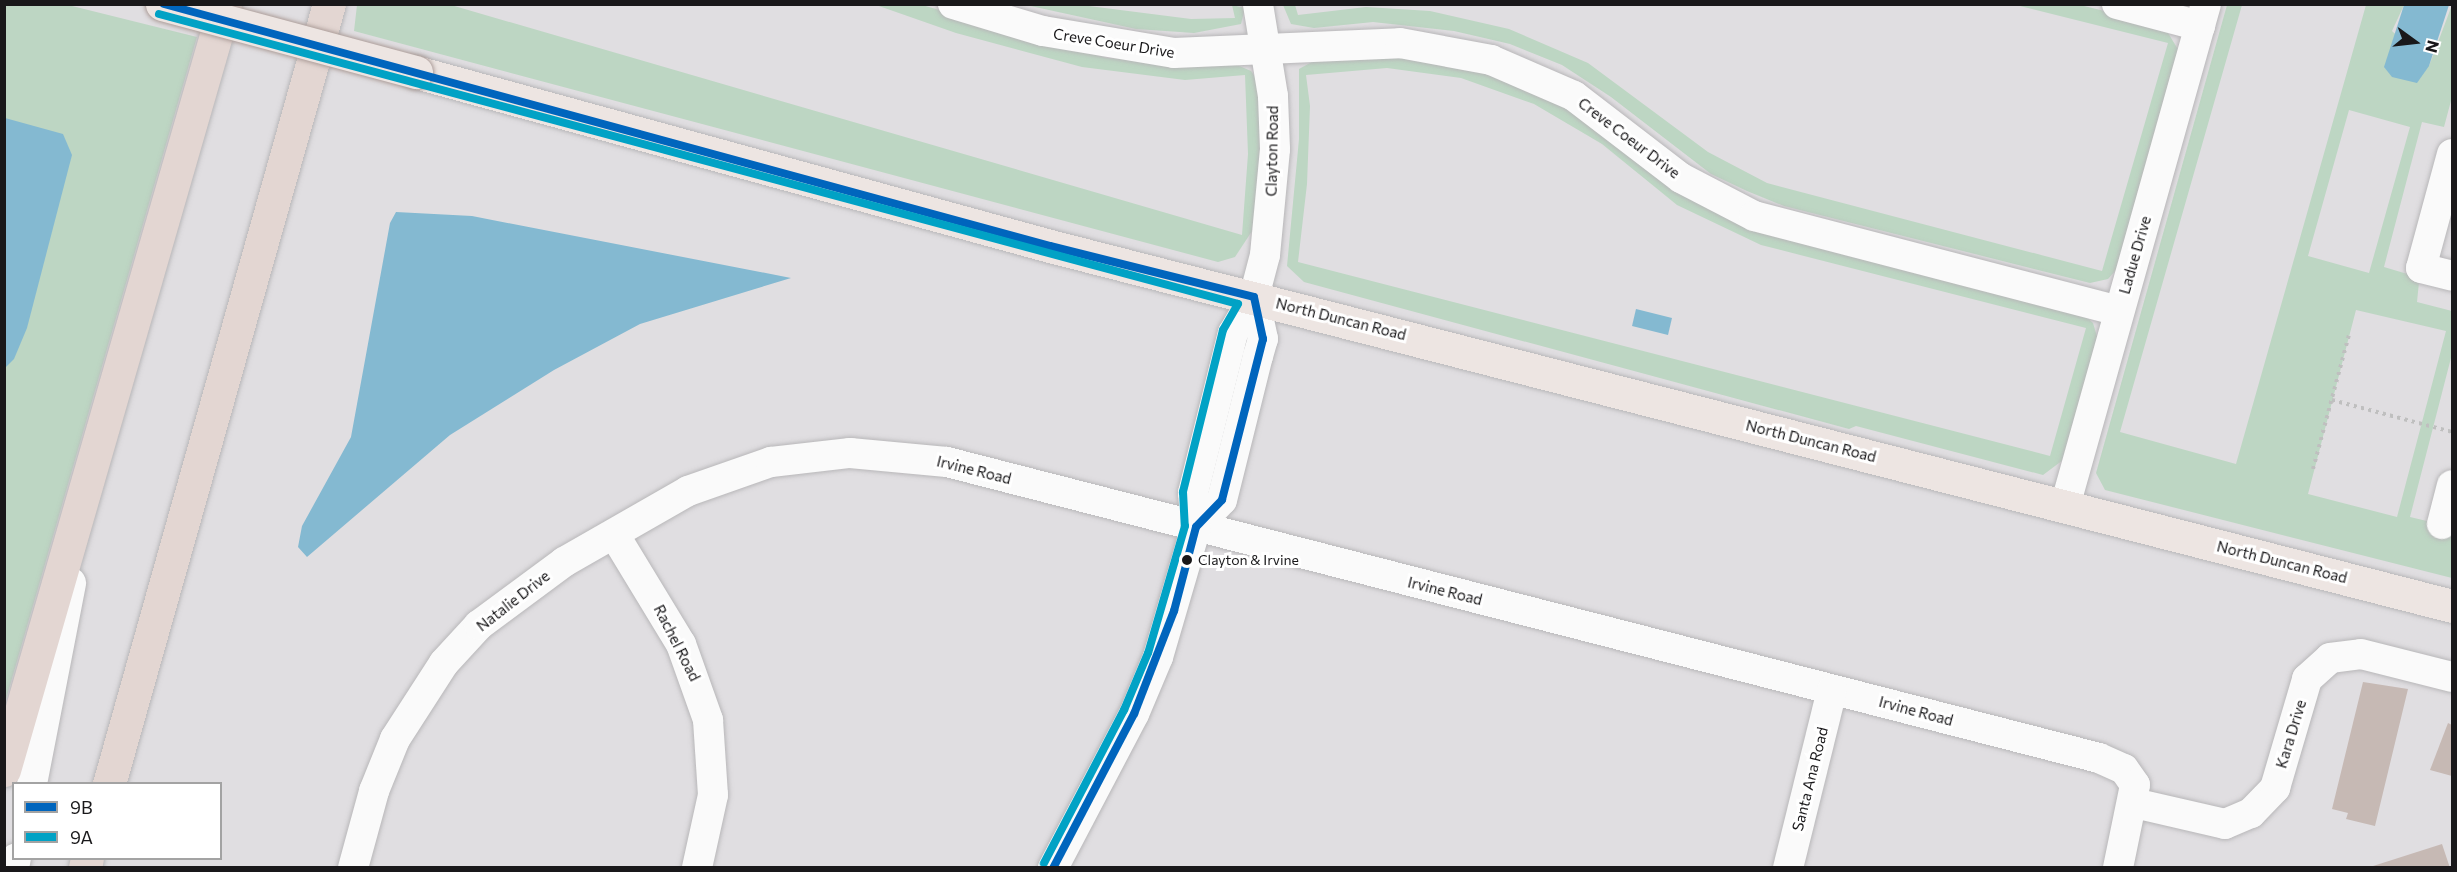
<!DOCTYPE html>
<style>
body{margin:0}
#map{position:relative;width:2457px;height:872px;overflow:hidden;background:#e0dee1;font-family:Commissioner,sans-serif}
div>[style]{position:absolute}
.green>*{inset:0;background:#bdd6c3}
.water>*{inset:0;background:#84b9d1}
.building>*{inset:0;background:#c6b9b4}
.path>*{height:4px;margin-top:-2px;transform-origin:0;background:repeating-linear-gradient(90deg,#bfbfbf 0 3px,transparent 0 7.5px)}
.roads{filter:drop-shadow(0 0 2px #b8b7b9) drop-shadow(0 0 2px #b8b7b9)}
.minor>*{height:30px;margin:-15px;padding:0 15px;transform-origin:15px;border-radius:15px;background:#fafafa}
.major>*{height:33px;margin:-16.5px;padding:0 16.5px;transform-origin:16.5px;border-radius:16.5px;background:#ede5e2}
.highway>*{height:33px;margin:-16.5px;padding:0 16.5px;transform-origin:16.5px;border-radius:16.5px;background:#e3d6d2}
.bridges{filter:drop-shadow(0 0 2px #ad9e9a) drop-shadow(0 0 2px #ad9e9a)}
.major-bridge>*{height:33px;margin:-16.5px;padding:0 16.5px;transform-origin:16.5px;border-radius:16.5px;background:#ede5e2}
.bus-1>*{height:8px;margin:-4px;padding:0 4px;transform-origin:4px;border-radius:4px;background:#0065bd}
.bus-2>*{height:8px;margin:-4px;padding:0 4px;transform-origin:4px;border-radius:4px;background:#01a2c5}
.dots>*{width:16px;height:16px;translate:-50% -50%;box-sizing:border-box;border:3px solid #fff;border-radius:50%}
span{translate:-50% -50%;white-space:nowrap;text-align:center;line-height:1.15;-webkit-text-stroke:6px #fff;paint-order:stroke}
.bus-label{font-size:14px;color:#19181a}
.left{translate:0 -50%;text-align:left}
.street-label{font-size:15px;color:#19181a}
.frame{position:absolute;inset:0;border:6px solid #19181a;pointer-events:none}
.legend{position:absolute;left:12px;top:782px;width:210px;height:78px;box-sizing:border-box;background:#fff;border:2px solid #a3a3a3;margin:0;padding:8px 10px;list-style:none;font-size:18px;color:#19181a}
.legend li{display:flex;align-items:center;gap:12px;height:30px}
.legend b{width:30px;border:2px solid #a3a3a3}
.north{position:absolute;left:2385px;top:12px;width:60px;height:60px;-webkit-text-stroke:4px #fff;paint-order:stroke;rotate:105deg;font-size:16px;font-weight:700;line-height:24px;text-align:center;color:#19181a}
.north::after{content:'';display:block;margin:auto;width:21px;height:27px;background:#19181a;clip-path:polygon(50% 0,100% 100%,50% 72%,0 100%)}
</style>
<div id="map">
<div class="green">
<div style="clip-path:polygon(5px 5px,68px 5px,197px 37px,5px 703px)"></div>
<div style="clip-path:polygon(357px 5px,451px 5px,1242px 235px,1248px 154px,1245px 75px,1185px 80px,1082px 67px,956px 33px,876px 5px,922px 5px,1107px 58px,1237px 65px,1251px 71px,1258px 81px,1261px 148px,1256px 225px,1235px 257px,1218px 262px,354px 31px)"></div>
<div style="clip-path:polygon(1026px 5px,1081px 5px,1191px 19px,1235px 18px,1232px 5px,1245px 8px,1241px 24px,1194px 33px,1136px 29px)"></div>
<div style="clip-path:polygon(1283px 5px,1295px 5px,1298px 15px,1366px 7px,1430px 11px,1509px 29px,1588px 63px,1708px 152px,1767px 183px,2102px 271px,2168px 43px,2016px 5px,2080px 5px,2149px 22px,2165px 28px,2179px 51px,2123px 262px,2108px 279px,2090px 283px,1784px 206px,1747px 191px,1711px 174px,1611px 97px,1562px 65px,1510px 44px,1454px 31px,1373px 22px,1314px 28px,1291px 24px)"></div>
<div style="clip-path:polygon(evenodd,2227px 5px,2242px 5px,2120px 432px,2236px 464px,2366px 5px,2404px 5px,2392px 31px,2429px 66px,2452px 5px,2452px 97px,2444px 127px,2422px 122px,2384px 267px,2414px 276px,2419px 282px,2417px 302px,2452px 311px,2452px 354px,2410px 517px,2452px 527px,2452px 578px,2105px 490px,2096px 473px,2227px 5px,2349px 110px,2410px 127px,2369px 273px,2308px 256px,2349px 110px,2227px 5px,2356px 310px,2446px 331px,2397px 517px,2308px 494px,2356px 310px)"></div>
<div style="clip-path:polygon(evenodd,1404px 53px,1458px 62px,1564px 100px,1681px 190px,2083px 314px,2093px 323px,2099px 343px,2063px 460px,2043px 475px,1856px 426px,1849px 429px,1304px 282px,1287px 266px,1299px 139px,1299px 69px,1319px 58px,1404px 53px,1387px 68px,1461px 78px,1534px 104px,1602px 144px,1677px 205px,1761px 245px,2086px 328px,2050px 456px,1298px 262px,1307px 184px,1310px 106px,1306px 75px,1387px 68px)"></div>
</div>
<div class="water">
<div style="clip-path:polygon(2404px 5px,2449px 5px,2429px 66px,2417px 83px,2392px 77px,2384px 67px)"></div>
<div style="clip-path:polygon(5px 118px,63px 134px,72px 155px,27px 328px,14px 359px,5px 368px)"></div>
<div style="clip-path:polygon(396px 212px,472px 216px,791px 278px,640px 324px,554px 370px,450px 435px,307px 557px,298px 547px,302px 526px,351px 437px,390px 223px)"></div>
<div style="clip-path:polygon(1636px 309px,1672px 318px,1668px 335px,1632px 326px)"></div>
</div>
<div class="building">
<div style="clip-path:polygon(2363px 682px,2408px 689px,2375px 826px,2346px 819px,2348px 813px,2332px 809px)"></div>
<div style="clip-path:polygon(2448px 723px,2452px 725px,2452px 776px,2430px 770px)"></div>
<div style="clip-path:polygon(2442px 844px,2450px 868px,2370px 868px,2370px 867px)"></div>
</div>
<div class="path">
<div style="left:2332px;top:400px;width:124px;rotate:14.9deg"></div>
<div style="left:2313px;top:469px;width:139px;rotate:-75deg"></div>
</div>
<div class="roads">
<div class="minor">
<div style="left:953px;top:4px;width:94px;rotate:16.7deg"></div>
<div style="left:1043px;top:31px;width:133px;rotate:9.5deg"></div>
<div style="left:1174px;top:53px;width:226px;rotate:-2.5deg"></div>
<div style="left:1400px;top:43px;width:93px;rotate:10.6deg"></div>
<div style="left:1491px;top:60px;width:90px;rotate:23.4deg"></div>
<div style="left:1574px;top:96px;width:135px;rotate:37.5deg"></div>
<div style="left:1681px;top:178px;width:82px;rotate:27.5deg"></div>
<div style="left:1754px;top:216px;width:377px;rotate:14.6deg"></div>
<div style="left:2117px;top:4px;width:86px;rotate:14.8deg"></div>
<div style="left:2452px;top:154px;width:118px;rotate:105.2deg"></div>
<div style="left:2421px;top:268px;width:32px;rotate:14deg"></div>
<div style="left:2065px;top:506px;width:521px;rotate:-74.31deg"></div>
<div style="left:2442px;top:524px;width:40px;rotate:-75.6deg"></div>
<div style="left:1196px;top:527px;width:37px;rotate:-46deg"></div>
<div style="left:1222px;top:500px;width:148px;rotate:-76deg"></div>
<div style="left:1258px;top:356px;width:18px;rotate:-74deg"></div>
<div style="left:1263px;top:339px;width:43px;rotate:-102.1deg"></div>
<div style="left:614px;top:534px;width:129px;rotate:58.7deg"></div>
<div style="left:681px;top:644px;width:81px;rotate:70.4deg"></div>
<div style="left:708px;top:720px;width:75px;rotate:86.2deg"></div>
<div style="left:713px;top:795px;width:75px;rotate:102.4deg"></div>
<div style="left:32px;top:784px;width:205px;rotate:-79deg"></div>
<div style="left:2134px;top:803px;width:93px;rotate:13deg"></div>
<div style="left:2225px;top:824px;width:28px;rotate:-23deg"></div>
<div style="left:2251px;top:813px;width:35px;rotate:-46deg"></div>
<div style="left:2275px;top:788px;width:114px;rotate:-73.6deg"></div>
<div style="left:2307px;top:679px;width:31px;rotate:-42deg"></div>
<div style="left:2330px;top:658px;width:31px;rotate:-7deg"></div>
<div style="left:2361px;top:654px;width:94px;rotate:14.2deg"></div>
<div style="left:14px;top:868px;width:10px;rotate:-79deg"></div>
<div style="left:353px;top:868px;width:80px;rotate:-74.7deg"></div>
<div style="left:374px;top:791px;width:56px;rotate:-68deg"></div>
<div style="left:395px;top:739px;width:90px;rotate:-57.2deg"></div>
<div style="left:444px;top:663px;width:52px;rotate:-47.4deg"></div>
<div style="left:479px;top:625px;width:106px;rotate:-36.5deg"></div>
<div style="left:564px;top:562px;width:143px;rotate:-29.8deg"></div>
<div style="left:688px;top:491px;width:88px;rotate:-19.3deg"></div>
<div style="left:771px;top:462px;width:80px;rotate:-6.5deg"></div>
<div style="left:850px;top:453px;width:97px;rotate:5.3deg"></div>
<div style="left:947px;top:462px;width:1189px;rotate:14.41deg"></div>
<div style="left:2099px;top:758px;width:27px;rotate:24deg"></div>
<div style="left:2124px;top:769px;width:19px;rotate:55deg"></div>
<div style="left:2135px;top:785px;width:85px;rotate:101.6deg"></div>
<div style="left:1053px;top:868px;width:174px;rotate:-62.3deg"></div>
<div style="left:1134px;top:714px;width:62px;rotate:-67.2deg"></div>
<div style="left:1158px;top:657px;width:135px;rotate:-73.7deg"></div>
<div style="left:1196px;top:527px;width:34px;rotate:-95deg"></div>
<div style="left:1193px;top:493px;width:165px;rotate:-76deg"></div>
<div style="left:1233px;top:333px;width:42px;rotate:-59.7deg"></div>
<div style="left:1254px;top:297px;width:43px;rotate:-75.3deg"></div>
<div style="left:1265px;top:255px;width:106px;rotate:-84.6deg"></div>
<div style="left:1275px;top:149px;width:53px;rotate:-92.2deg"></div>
<div style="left:1273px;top:96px;width:93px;rotate:-99.3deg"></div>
<div style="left:1788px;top:868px;width:183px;rotate:-76.1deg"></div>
</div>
<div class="major">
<div style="left:416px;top:72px;width:657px;rotate:15.35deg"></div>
<div style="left:1050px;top:246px;width:1447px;rotate:14.4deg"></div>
</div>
<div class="highway">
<div style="left:4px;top:770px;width:797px;rotate:-73.91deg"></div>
<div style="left:109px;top:784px;width:810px;rotate:-74.25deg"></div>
<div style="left:85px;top:868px;width:10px;rotate:-79deg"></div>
</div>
</div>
<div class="bridges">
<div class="major-bridge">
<div style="left:162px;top:4px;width:263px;rotate:15deg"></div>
</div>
</div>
<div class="bus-1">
<div style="left:164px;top:4px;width:918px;rotate:15.28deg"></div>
<div style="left:1050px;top:246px;width:210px;rotate:14deg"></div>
<div style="left:1254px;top:297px;width:43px;rotate:77.9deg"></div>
<div style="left:1263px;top:339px;width:166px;rotate:104.3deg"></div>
<div style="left:1222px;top:500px;width:37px;rotate:134deg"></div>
<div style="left:1196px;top:527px;width:87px;rotate:104.7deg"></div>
<div style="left:1174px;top:611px;width:110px;rotate:111.2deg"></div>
<div style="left:1134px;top:714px;width:174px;rotate:117.7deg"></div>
</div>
<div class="bus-2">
<div style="left:159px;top:14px;width:1117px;rotate:15.04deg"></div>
<div style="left:1238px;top:304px;width:30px;rotate:120deg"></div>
<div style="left:1223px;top:330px;width:167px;rotate:103.9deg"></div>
<div style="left:1183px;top:492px;width:34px;rotate:87deg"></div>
<div style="left:1185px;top:526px;width:132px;rotate:106.2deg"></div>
<div style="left:1148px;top:653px;width:62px;rotate:112.8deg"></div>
<div style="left:1124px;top:710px;width:173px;rotate:117.6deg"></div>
</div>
<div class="dots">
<div style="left:1187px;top:560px;background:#19181a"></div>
</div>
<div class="bus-label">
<span class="left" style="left:1198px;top:560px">Clayton &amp; Irvine</span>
</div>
<div class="street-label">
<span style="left:1114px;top:43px;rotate:9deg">Creve Coeur Drive</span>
<span style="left:1629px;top:138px;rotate:37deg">Creve Coeur Drive</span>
<span style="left:1272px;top:151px;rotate:-89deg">Clayton Road</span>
<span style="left:2135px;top:255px;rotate:-74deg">Ladue Drive</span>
<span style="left:1341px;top:319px;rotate:14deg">North Duncan Road</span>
<span style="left:1811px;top:441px;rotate:14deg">North Duncan Road</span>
<span style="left:974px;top:470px;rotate:14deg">Irvine Road</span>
<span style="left:2282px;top:562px;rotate:14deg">North Duncan Road</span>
<span style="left:1445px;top:591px;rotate:14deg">Irvine Road</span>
<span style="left:513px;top:601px;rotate:-38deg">Natalie Drive</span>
<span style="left:677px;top:643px;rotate:63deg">Rachel Road</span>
<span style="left:1916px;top:711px;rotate:15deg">Irvine Road</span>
<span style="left:2291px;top:734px;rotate:-73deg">Kara Drive</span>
<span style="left:1810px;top:779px;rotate:-76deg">Santa Ana Road</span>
</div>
<div class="frame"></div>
<ul class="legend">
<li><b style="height:8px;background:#0065bd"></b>9B</li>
<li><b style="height:8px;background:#01a2c5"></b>9A</li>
</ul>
<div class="north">N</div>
</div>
